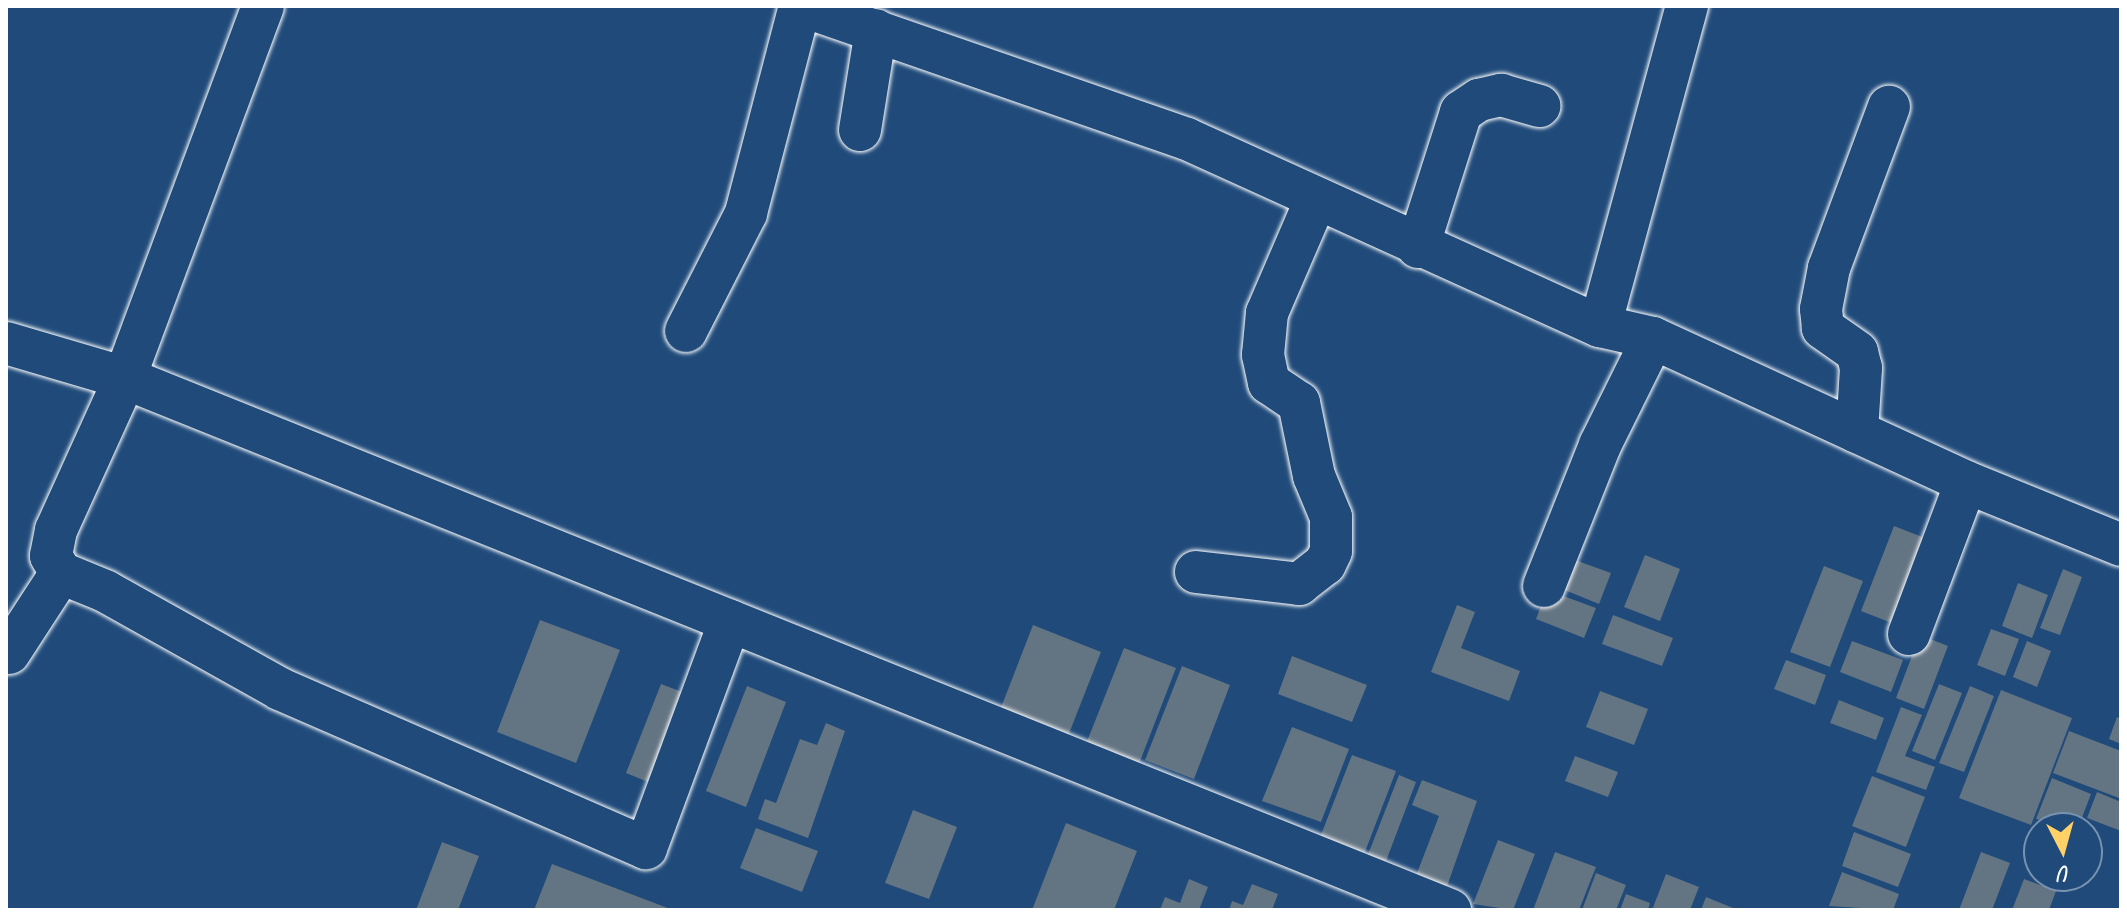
<!DOCTYPE html>
<style>
body{margin:0}
#map{position:relative;width:2127px;height:916px;overflow:hidden;background:#1f4a7a;font-family:Caveat,sans-serif}
div>[style]{position:absolute}
.building>*{inset:0;background:#637483}
.roads{filter:drop-shadow(0 0 2px #fff) drop-shadow(0 0 2px #fff)}
.minor>*{height:42px;margin:-21px;padding:0 21px;transform-origin:21px;border-radius:21px;background:#1f4a7a}
span{translate:-50% -50%;white-space:nowrap;text-align:center;line-height:1.15;-webkit-text-stroke:6px #1f4a7a;paint-order:stroke}
.frame{position:absolute;inset:0;border:8px solid #fff;pointer-events:none}
.north{position:absolute;left:2023px;top:812px;width:80px;height:80px;box-sizing:border-box;background:#1f4a7a;border:2px solid #7992af;border-radius:50%;rotate:174deg;font-size:22px;font-weight:700;line-height:32px;text-align:center;color:#fff}
.north::after{content:'';display:block;margin:auto;width:28px;height:36px;background:#ffd166;clip-path:polygon(50% 0,100% 100%,50% 72%,0 100%)}
</style>
<div id="map">
<div class="building">
<div style="clip-path:polygon(1894px 526px,1930px 540px,1897px 625px,1861px 611px)"></div>
<div style="clip-path:polygon(1561px 555px,1611px 573px,1599px 604px,1550px 584px)"></div>
<div style="clip-path:polygon(1645px 555px,1680px 569px,1660px 621px,1624px 607px)"></div>
<div style="clip-path:polygon(1824px 566px,1863px 581px,1830px 667px,1790px 652px)"></div>
<div style="clip-path:polygon(2063px 569px,2082px 577px,2060px 635px,2040px 628px)"></div>
<div style="clip-path:polygon(2018px 583px,2048px 595px,2032px 638px,2002px 626px)"></div>
<div style="clip-path:polygon(1547px 590px,1596px 608px,1584px 638px,1536px 619px)"></div>
<div style="clip-path:polygon(1457px 605px,1475px 612px,1461px 648px,1520px 671px,1509px 701px,1431px 672px)"></div>
<div style="clip-path:polygon(1613px 615px,1673px 638px,1662px 666px,1602px 644px)"></div>
<div style="clip-path:polygon(540px 620px,620px 650px,576px 763px,497px 732px)"></div>
<div style="clip-path:polygon(1033px 625px,1101px 652px,1068px 736px,1000px 710px)"></div>
<div style="clip-path:polygon(1991px 629px,2019px 639px,2005px 676px,1977px 665px)"></div>
<div style="clip-path:polygon(1920px 635px,1948px 646px,1924px 709px,1896px 698px)"></div>
<div style="clip-path:polygon(1852px 641px,1903px 660px,1891px 692px,1840px 672px)"></div>
<div style="clip-path:polygon(2027px 641px,2051px 651px,2037px 687px,2013px 677px)"></div>
<div style="clip-path:polygon(1124px 648px,1176px 668px,1137px 769px,1084px 749px)"></div>
<div style="clip-path:polygon(1292px 656px,1367px 685px,1352px 722px,1278px 694px)"></div>
<div style="clip-path:polygon(1786px 660px,1826px 675px,1815px 705px,1774px 689px)"></div>
<div style="clip-path:polygon(1182px 666px,1230px 685px,1194px 779px,1145px 760px)"></div>
<div style="clip-path:polygon(661px 684px,698px 698px,663px 788px,626px 773px)"></div>
<div style="clip-path:polygon(1939px 684px,1962px 693px,1935px 760px,1912px 751px)"></div>
<div style="clip-path:polygon(747px 686px,786px 702px,746px 807px,706px 791px)"></div>
<div style="clip-path:polygon(1970px 686px,1994px 696px,1964px 772px,1939px 763px)"></div>
<div style="clip-path:polygon(2001px 690px,2072px 718px,2031px 825px,1959px 798px)"></div>
<div style="clip-path:polygon(1600px 691px,1648px 709px,1634px 745px,1586px 727px)"></div>
<div style="clip-path:polygon(1839px 700px,1884px 718px,1876px 740px,1830px 723px)"></div>
<div style="clip-path:polygon(1901px 707px,1922px 715px,1905px 756px,1935px 767px,1926px 790px,1876px 772px)"></div>
<div style="clip-path:polygon(2117px 717px,2121px 719px,2121px 744px,2109px 739px)"></div>
<div style="clip-path:polygon(826px 723px,845px 731px,808px 838px,758px 819px,765px 799px,776px 803px,800px 739px,817px 745px)"></div>
<div style="clip-path:polygon(1292px 727px,1349px 749px,1321px 822px,1262px 801px)"></div>
<div style="clip-path:polygon(2069px 731px,2121px 751px,2119px 798px,2053px 773px)"></div>
<div style="clip-path:polygon(1352px 755px,1396px 771px,1363px 857px,1319px 840px)"></div>
<div style="clip-path:polygon(1575px 756px,1618px 772px,1608px 797px,1565px 781px)"></div>
<div style="clip-path:polygon(1399px 775px,1416px 782px,1380px 877px,1362px 870px)"></div>
<div style="clip-path:polygon(1872px 776px,1925px 797px,1906px 847px,1852px 826px)"></div>
<div style="clip-path:polygon(2052px 778px,2091px 794px,2078px 828px,2036px 819px)"></div>
<div style="clip-path:polygon(1422px 780px,1477px 801px,1445px 892px,1414px 881px,1439px 816px,1412px 805px)"></div>
<div style="clip-path:polygon(2097px 792px,2121px 802px,2121px 831px,2087px 818px)"></div>
<div style="clip-path:polygon(913px 810px,957px 827px,929px 899px,885px 883px)"></div>
<div style="clip-path:polygon(1066px 823px,1137px 851px,1114px 910px,1032px 910px)"></div>
<div style="clip-path:polygon(756px 828px,818px 851px,802px 892px,740px 868px)"></div>
<div style="clip-path:polygon(1854px 832px,1911px 854px,1898px 887px,1842px 866px)"></div>
<div style="clip-path:polygon(1498px 840px,1535px 854px,1513px 910px,1473px 904px)"></div>
<div style="clip-path:polygon(442px 842px,479px 856px,458px 910px,416px 910px)"></div>
<div style="clip-path:polygon(1555px 852px,1596px 867px,1579px 910px,1533px 910px)"></div>
<div style="clip-path:polygon(1981px 852px,2010px 863px,1992px 910px,1959px 910px)"></div>
<div style="clip-path:polygon(552px 864px,673px 910px,534px 910px)"></div>
<div style="clip-path:polygon(1842px 872px,1899px 894px,1893px 910px,1829px 906px)"></div>
<div style="clip-path:polygon(1596px 873px,1626px 885px,1616px 910px,1582px 910px)"></div>
<div style="clip-path:polygon(1666px 874px,1699px 887px,1690px 910px,1652px 910px)"></div>
<div style="clip-path:polygon(1189px 879px,1208px 887px,1199px 910px,1160px 910px,1165px 897px,1180px 903px)"></div>
<div style="clip-path:polygon(2024px 879px,2056px 891px,2049px 910px,2012px 910px)"></div>
<div style="clip-path:polygon(1252px 884px,1278px 894px,1272px 910px,1229px 910px,1232px 901px,1243px 905px)"></div>
<div style="clip-path:polygon(1626px 894px,1650px 903px,1648px 910px,1620px 910px)"></div>
<div style="clip-path:polygon(1706px 897px,1738px 910px,1701px 910px)"></div>
</div>
<div class="roads">
<div class="minor">
<div style="left:263px;top:6px;width:397px;rotate:110.4deg"></div>
<div style="left:125px;top:378px;width:167px;rotate:114.4deg"></div>
<div style="left:56px;top:530px;width:26px;rotate:101deg"></div>
<div style="left:51px;top:556px;width:20px;rotate:60deg"></div>
<div style="left:61px;top:573px;width:48px;rotate:22.2deg"></div>
<div style="left:105px;top:591px;width:201px;rotate:29.2deg"></div>
<div style="left:280px;top:689px;width:399px;rotate:23.5deg"></div>
<div style="left:646px;top:848px;width:242px;rotate:-69.7deg"></div>
<div style="left:803px;top:6px;width:406px;rotate:19.1deg"></div>
<div style="left:1187px;top:139px;width:453px;rotate:24.4deg"></div>
<div style="left:1600px;top:326px;width:54px;rotate:12.8deg"></div>
<div style="left:1653px;top:338px;width:345px;rotate:24.7deg"></div>
<div style="left:1966px;top:482px;width:167px;rotate:22.1deg"></div>
<div style="left:860px;top:130px;width:101px;rotate:-80.9deg"></div>
<div style="left:1418px;top:247px;width:142px;rotate:-72.3deg"></div>
<div style="left:1461px;top:112px;width:22px;rotate:-34deg"></div>
<div style="left:1479px;top:100px;width:23px;rotate:-13deg"></div>
<div style="left:1501px;top:95px;width:40px;rotate:16deg"></div>
<div style="left:1600px;top:326px;width:332px;rotate:-74.8deg"></div>
<div style="left:686px;top:331px;width:132px;rotate:-63deg"></div>
<div style="left:746px;top:213px;width:214px;rotate:-75.4deg"></div>
<div style="left:6px;top:343px;width:124px;rotate:16.4deg"></div>
<div style="left:125px;top:378px;width:1428px;rotate:21.88deg"></div>
<div style="left:1857px;top:432px;width:64px;rotate:-86.4deg"></div>
<div style="left:1861px;top:368px;width:16px;rotate:-104deg"></div>
<div style="left:1857px;top:352px;width:42px;rotate:-144.8deg"></div>
<div style="left:1823px;top:328px;width:19px;rotate:-96deg"></div>
<div style="left:1821px;top:309px;width:42px;rotate:-79deg"></div>
<div style="left:1829px;top:268px;width:172px;rotate:-69.6deg"></div>
<div style="left:1196px;top:572px;width:104px;rotate:6.6deg"></div>
<div style="left:1299px;top:584px;width:33px;rotate:-38deg"></div>
<div style="left:1325px;top:564px;width:14px;rotate:-65deg"></div>
<div style="left:1331px;top:551px;width:34px;rotate:-90deg"></div>
<div style="left:1331px;top:517px;width:44px;rotate:-112.5deg"></div>
<div style="left:1314px;top:476px;width:75px;rotate:-101.6deg"></div>
<div style="left:1299px;top:403px;width:36px;rotate:-146deg"></div>
<div style="left:1269px;top:383px;width:29px;rotate:-102deg"></div>
<div style="left:1263px;top:355px;width:42px;rotate:-84.6deg"></div>
<div style="left:1267px;top:313px;width:124px;rotate:-66.7deg"></div>
<div style="left:1544px;top:586px;width:152px;rotate:-68.3deg"></div>
<div style="left:1600px;top:445px;width:119px;rotate:-63.6deg"></div>
<div style="left:1909px;top:634px;width:162px;rotate:-69.4deg"></div>
<div style="left:9px;top:653px;width:95px;rotate:-57deg"></div>
</div>
</div>
<div class="frame"></div>
<div class="north">U</div>
</div>
